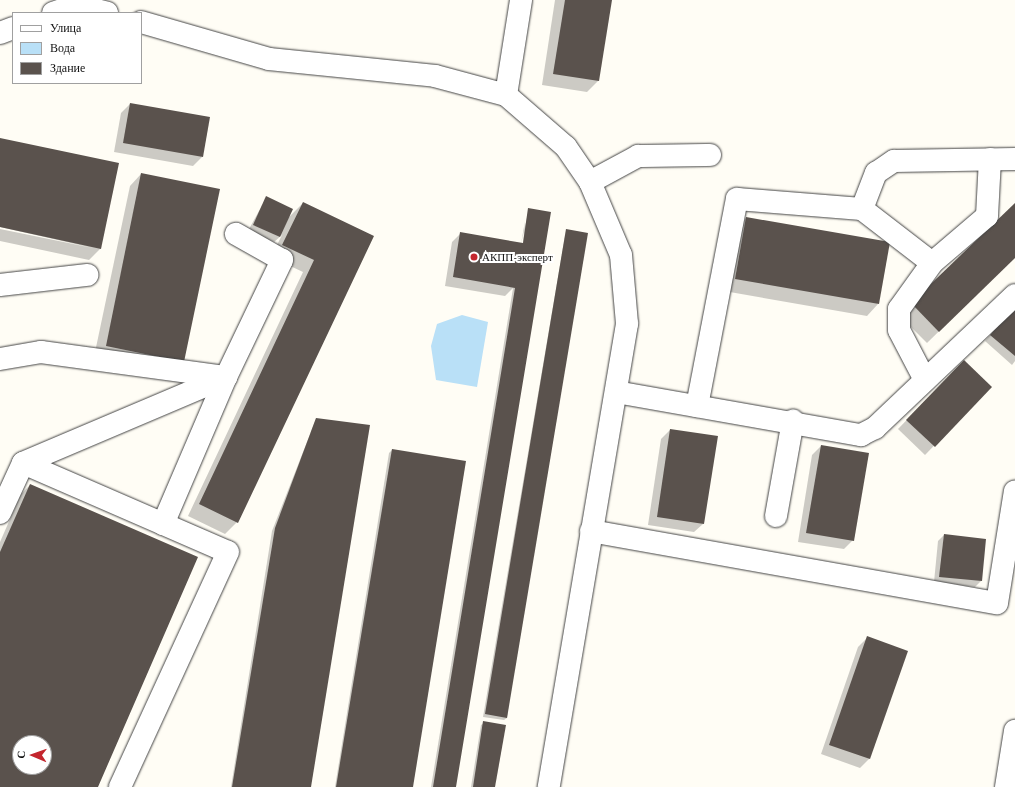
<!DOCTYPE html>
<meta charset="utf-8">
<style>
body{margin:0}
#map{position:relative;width:1015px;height:787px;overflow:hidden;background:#fffdf5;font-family:"Crimson Pro",serif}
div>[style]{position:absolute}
.water>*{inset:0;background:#b9e0f7}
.shadow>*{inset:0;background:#0003}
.building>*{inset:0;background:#5a524d}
.roads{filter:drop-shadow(0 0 1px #444) drop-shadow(0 0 1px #444)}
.minor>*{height:22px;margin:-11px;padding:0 11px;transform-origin:11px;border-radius:11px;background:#fff}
.dots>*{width:11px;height:11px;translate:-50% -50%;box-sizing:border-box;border:2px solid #fff;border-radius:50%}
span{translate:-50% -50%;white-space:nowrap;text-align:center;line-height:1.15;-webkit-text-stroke:4px #fff;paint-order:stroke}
.poi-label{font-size:11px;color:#111}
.left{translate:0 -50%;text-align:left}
.legend{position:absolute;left:12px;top:12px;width:130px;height:72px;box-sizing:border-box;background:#fff;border:1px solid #a0a0a0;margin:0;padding:5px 7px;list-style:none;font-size:12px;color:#111}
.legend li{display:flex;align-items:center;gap:8px;height:20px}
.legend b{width:20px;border:1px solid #a0a0a0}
.north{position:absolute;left:12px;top:735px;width:40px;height:40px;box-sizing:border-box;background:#fff;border:1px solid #a0a0a0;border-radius:50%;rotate:272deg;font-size:11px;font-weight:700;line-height:16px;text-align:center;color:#111}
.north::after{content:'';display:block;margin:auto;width:14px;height:18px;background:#c4262e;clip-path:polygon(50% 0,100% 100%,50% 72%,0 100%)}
</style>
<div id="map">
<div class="water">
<div style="clip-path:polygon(462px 315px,488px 322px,477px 387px,436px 380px,431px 346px,437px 324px)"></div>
</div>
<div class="shadow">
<div style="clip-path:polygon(555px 0,611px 0,598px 81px,587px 92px,542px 85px)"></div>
<div style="clip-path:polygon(130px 104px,202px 157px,193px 166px,114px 152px,121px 113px)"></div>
<div style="clip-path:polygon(0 139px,101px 248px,89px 260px,0 241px,0 229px,93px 248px,0 227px)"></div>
<div style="clip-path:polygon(141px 174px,183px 361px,94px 357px,130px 186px)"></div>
<div style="clip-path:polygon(266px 198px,288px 218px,303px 203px,373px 236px,237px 522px,225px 534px,188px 516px,303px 272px,271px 257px,282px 235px,274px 242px,248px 231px)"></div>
<div style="clip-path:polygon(1015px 204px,1015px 257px,927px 343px,900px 316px)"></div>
<div style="clip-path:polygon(evenodd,529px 209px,550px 213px,455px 787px,431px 787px,513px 288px,505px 296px,445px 286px,452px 242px,461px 233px,521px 244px,529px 209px,525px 221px,523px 244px,521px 244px,525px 221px)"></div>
<div style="clip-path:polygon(746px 218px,878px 304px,867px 316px,724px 291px,735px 230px)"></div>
<div style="clip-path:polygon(566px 230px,507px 718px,504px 720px,483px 717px)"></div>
<div style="clip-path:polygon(1015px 307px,1015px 361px,1012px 365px,985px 341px)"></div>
<div style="clip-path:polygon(955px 370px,991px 387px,925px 455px,898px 429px)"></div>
<div style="clip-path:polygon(316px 419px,310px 787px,231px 787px,272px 531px)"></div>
<div style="clip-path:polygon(670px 430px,703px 524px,694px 532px,648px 525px,661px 439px)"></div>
<div style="clip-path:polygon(821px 446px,853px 540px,844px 549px,798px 542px,812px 455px)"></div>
<div style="clip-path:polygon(392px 450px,412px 787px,335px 787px,389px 453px)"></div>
<div style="clip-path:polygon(evenodd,30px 485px,97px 787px,0 787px,0 542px,21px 494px,30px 485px,20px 743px,44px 743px,44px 767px,20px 767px,20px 743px)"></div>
<div style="clip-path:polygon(944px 535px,981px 581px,975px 587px,934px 582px,938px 541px)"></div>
<div style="clip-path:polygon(867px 638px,869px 759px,860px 768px,821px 754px,858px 647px)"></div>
<div style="clip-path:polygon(484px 723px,494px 787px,471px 787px,481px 725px)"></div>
</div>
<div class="building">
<div style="clip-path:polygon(565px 0,612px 0,599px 81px,553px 74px)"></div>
<div style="clip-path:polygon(130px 103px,210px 117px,203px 157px,123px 143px)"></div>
<div style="clip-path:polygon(0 138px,119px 163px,101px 249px,0 227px)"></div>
<div style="clip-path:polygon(141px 173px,220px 189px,184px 362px,106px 346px)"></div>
<div style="clip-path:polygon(266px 196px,293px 209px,280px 237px,253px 225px)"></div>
<div style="clip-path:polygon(303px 202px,374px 236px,238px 523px,199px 504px,314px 260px,282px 245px)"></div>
<div style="clip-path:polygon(1015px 203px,1015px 258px,939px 332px,911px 303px)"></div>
<div style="clip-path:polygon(528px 208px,551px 212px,456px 787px,433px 787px,515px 288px,453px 277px,460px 232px,523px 243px)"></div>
<div style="clip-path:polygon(746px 217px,890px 242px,879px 304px,735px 279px)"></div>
<div style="clip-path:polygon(566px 229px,588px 233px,507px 718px,485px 714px)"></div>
<div style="clip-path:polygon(1015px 306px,1015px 356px,990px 335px)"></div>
<div style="clip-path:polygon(964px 360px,992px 387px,935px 447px,906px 420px)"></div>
<div style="clip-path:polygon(316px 418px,370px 425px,311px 787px,232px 787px,275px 528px)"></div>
<div style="clip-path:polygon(670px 429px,718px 436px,704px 524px,657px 517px)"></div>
<div style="clip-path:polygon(821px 445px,869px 453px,854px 541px,806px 533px)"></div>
<div style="clip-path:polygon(392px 449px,466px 461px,413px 787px,336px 787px)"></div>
<div style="clip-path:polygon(evenodd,30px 484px,198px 557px,98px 787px,0 787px,0 552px,30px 484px,20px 743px,44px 743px,44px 767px,20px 767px,20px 743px)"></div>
<div style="clip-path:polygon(944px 534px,986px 539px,982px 581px,939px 577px)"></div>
<div style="clip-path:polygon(867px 636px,908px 651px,870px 759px,829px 745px)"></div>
<div style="clip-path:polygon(483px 721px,506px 725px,495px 787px,473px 787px)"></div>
</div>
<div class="roads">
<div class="minor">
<div style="left:53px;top:13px;width:24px;rotate:-19deg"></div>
<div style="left:76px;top:5px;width:32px;rotate:14deg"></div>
<div style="left:141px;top:22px;width:133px;rotate:16.1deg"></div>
<div style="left:269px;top:59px;width:167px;rotate:5.8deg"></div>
<div style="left:435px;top:76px;width:73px;rotate:15deg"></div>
<div style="left:506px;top:95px;width:79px;rotate:40.9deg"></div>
<div style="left:566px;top:147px;width:42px;rotate:55.6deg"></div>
<div style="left:590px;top:182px;width:79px;rotate:67deg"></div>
<div style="left:621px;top:255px;width:69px;rotate:85deg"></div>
<div style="left:627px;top:324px;width:470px;rotate:99.6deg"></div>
<div style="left:0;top:33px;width:14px;rotate:-21deg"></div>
<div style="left:506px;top:95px;width:96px;rotate:-81deg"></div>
<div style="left:590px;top:182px;width:55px;rotate:-28.4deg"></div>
<div style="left:638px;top:156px;width:72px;rotate:-0.8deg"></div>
<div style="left:862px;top:209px;width:88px;rotate:37.6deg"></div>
<div style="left:0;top:285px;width:88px;rotate:-6.6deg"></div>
<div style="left:0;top:359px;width:42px;rotate:-9.7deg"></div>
<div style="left:41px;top:352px;width:187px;rotate:7.7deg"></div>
<div style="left:226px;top:377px;width:160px;rotate:113.2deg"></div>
<div style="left:925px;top:380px;width:56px;rotate:-117.5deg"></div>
<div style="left:899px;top:330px;width:21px;rotate:-90deg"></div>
<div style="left:899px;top:309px;width:57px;rotate:-54.3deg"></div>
<div style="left:932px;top:263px;width:72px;rotate:-40.5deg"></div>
<div style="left:987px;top:216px;width:57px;rotate:-87deg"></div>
<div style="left:616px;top:392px;width:249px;rotate:10deg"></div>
<div style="left:861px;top:435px;width:16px;rotate:-27deg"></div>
<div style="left:875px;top:428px;width:193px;rotate:-43.5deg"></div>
<div style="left:697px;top:406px;width:211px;rotate:-79.1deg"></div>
<div style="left:737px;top:199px;width:125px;rotate:4.6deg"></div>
<div style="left:862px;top:209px;width:39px;rotate:-69deg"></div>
<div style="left:876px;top:173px;width:22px;rotate:-34deg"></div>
<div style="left:894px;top:161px;width:121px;rotate:-0.9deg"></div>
<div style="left:23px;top:463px;width:223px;rotate:23.5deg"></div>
<div style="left:228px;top:552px;width:259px;rotate:114.7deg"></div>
<div style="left:0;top:513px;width:55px;rotate:-65.3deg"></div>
<div style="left:23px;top:463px;width:220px;rotate:-23deg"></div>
<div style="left:226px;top:377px;width:130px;rotate:-64.4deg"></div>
<div style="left:282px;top:260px;width:53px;rotate:-150.5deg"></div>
<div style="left:776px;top:516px;width:97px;rotate:-79.9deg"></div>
<div style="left:591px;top:531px;width:412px;rotate:10.1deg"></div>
<div style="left:997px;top:603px;width:113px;rotate:-80.9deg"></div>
<div style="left:1006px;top:787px;width:57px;rotate:-80.9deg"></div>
</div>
</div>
<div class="dots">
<div style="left:474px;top:257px;background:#c4262e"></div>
</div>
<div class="poi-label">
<span class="left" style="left:482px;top:257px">АКПП-эксперт</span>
</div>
<ul class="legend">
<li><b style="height:5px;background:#fff"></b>Улица</li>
<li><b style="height:11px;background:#b9e0f7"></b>Вода</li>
<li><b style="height:11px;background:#5a524d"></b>Здание</li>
</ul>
<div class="north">С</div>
</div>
